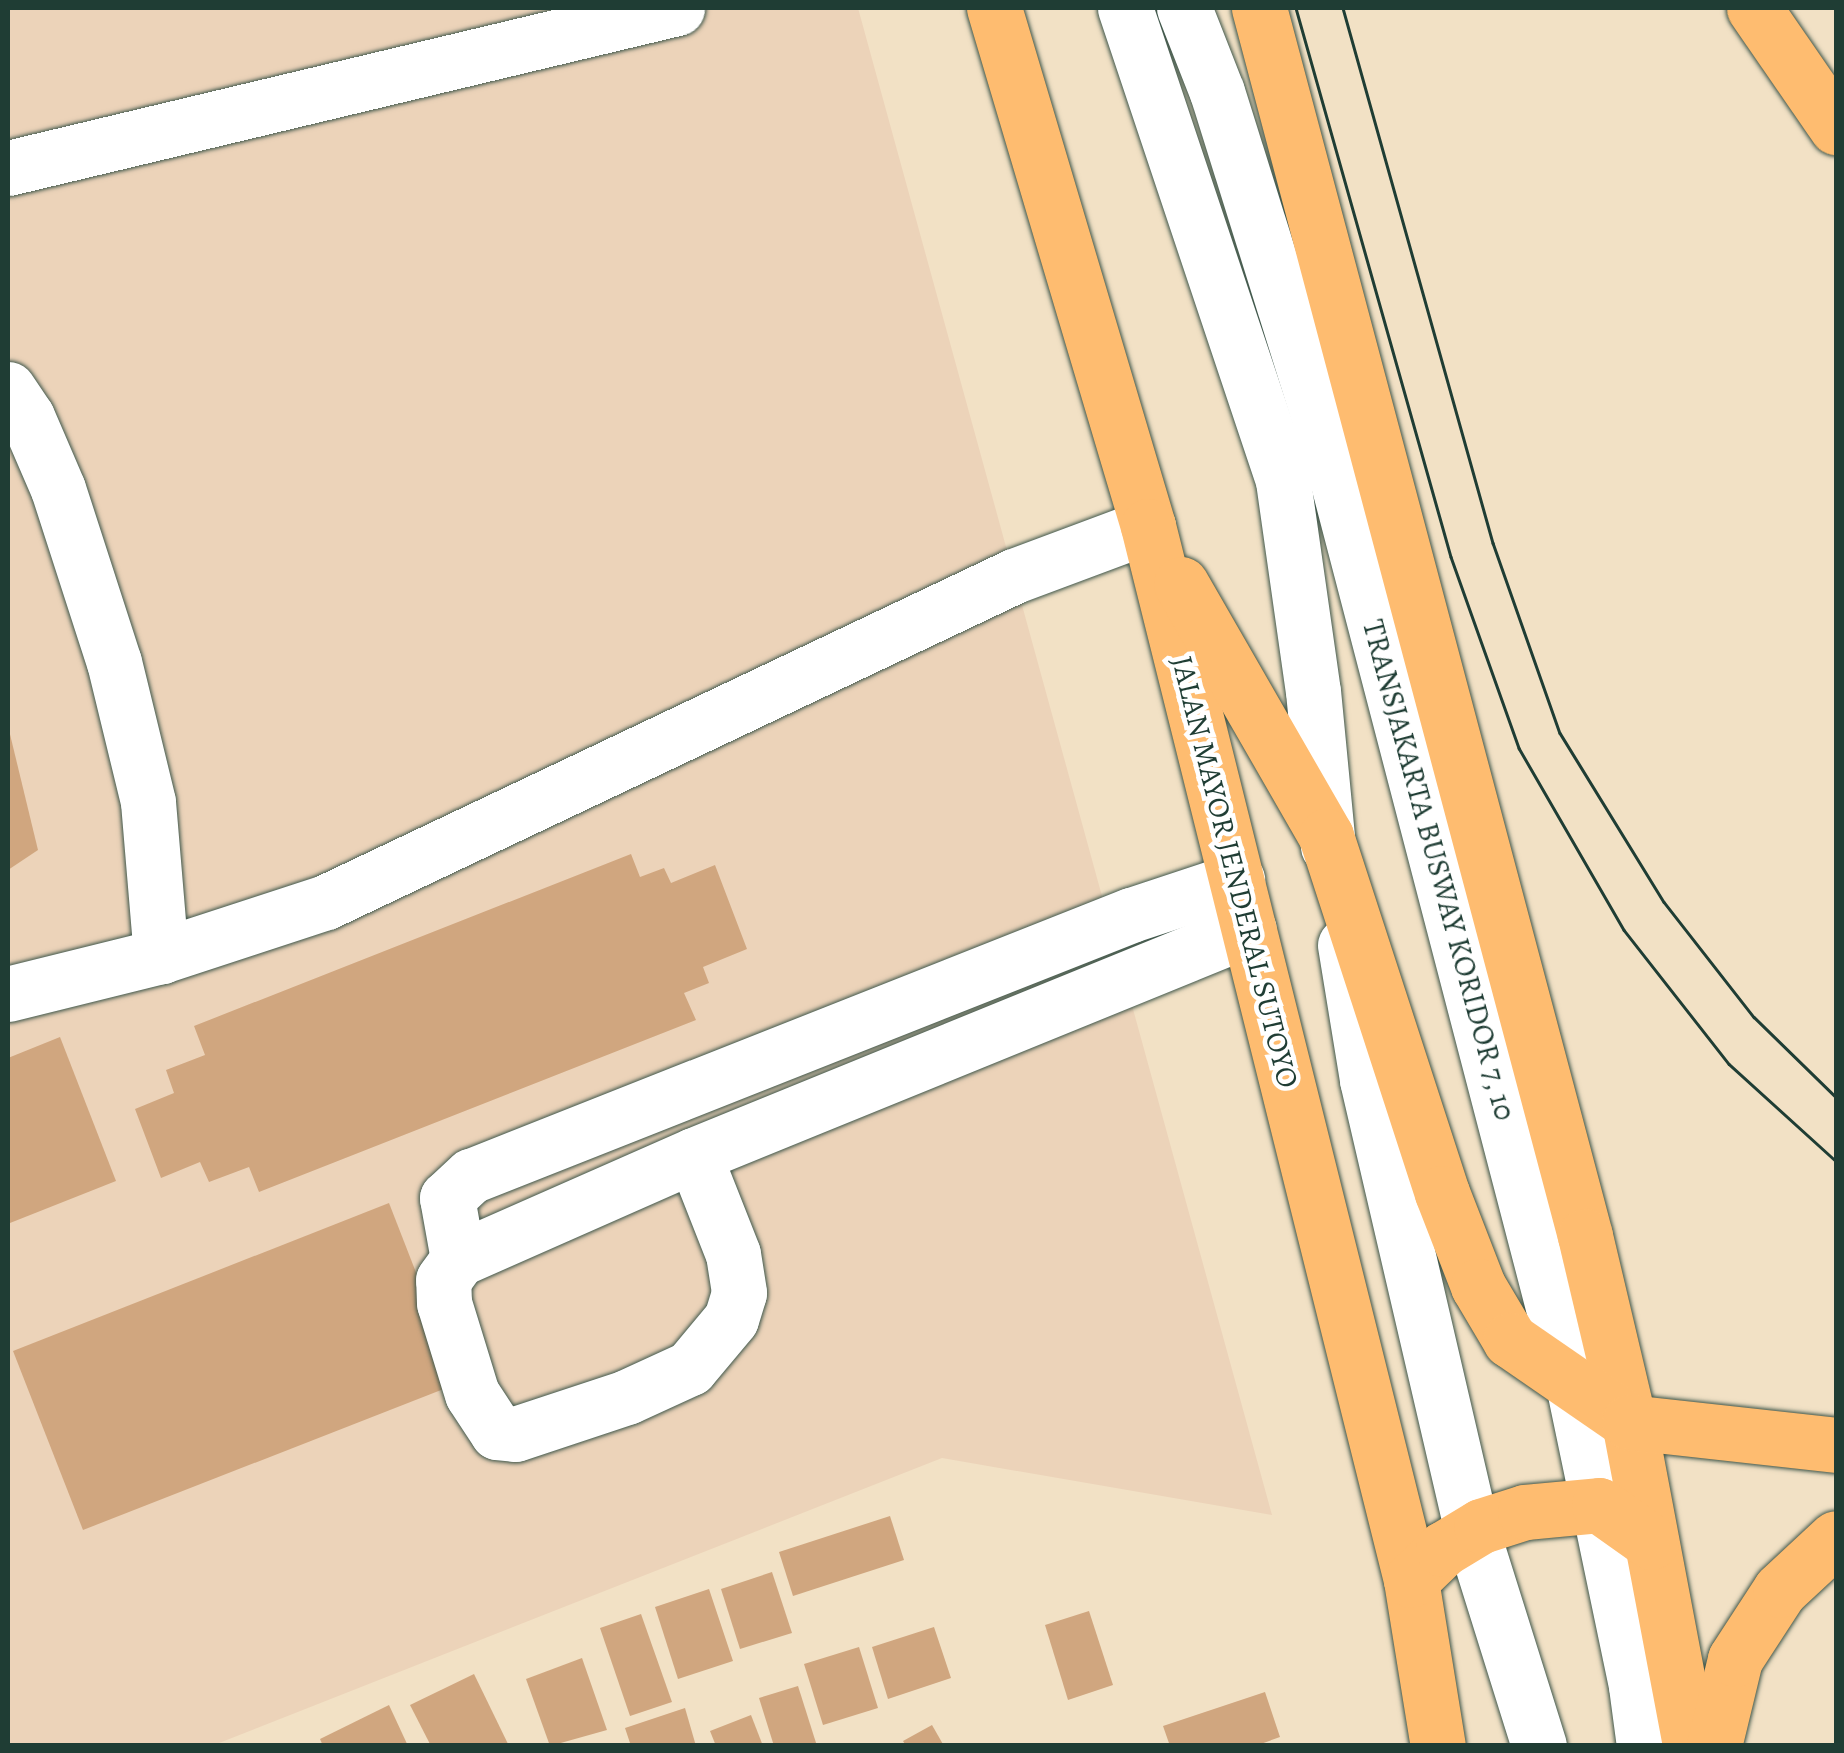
<!DOCTYPE html>
<style>
body{margin:0}
#map{position:relative;width:1844px;height:1753px;overflow:hidden;background:#f2e1c5;font-family:Alegreya,serif}
div>[style]{position:absolute}
.built>*{inset:0;background:#ecd3b9}
.building>*{inset:0;background:#d0a67f}
.roads{filter:drop-shadow(0 0 2px #3f564a) drop-shadow(0 0 2px #3f564a)}
.minor>*{height:55px;margin:-27.5px;padding:0 27.5px;transform-origin:27.5px;border-radius:27.5px;background:#fff}
.highway>*{height:55px;margin:-27.5px;padding:0 27.5px;transform-origin:27.5px;border-radius:27.5px;background:#febc70}
.tram>*{height:2.5px;margin:-1.25px;padding:0 1.25px;transform-origin:1.25px;border-radius:1.25px;background:#1f3d34}
span{translate:-50% -50%;white-space:nowrap;text-align:center;line-height:1.15;-webkit-text-stroke:9px #fff;paint-order:stroke}
.street-label{font-size:30px;color:#1f3d34}
.frame{position:absolute;inset:0;border:10px solid #1f3d34;pointer-events:none}
</style>
<div id="map">
<div class="built">
<div style="clip-path:polygon(8px 8px,858px 8px,1272px 1515px,942px 1458px,214px 1745px,8px 1746px)"></div>
</div>
<div class="building">
<div style="clip-path:polygon(8px 726px,38px 850px,8px 870px)"></div>
<div style="clip-path:polygon(631px 854px,640px 877px,664px 868px,671px 883px,715px 865px,747px 949px,703px 967px,709px 983px,684px 993px,696px 1020px,259px 1192px,249px 1167px,209px 1182px,200px 1162px,161px 1178px,135px 1109px,174px 1093px,166px 1070px,205px 1055px,194px 1026px)"></div>
<div style="clip-path:polygon(60px 1037px,116px 1181px,10px 1223px,8px 1058px)"></div>
<div style="clip-path:polygon(389px 1203px,459px 1383px,83px 1530px,13px 1351px)"></div>
<div style="clip-path:polygon(890px 1516px,904px 1560px,793px 1596px,779px 1552px)"></div>
<div style="clip-path:polygon(772px 1572px,792px 1633px,740px 1649px,721px 1589px)"></div>
<div style="clip-path:polygon(709px 1589px,733px 1661px,678px 1679px,655px 1607px)"></div>
<div style="clip-path:polygon(1089px 1611px,1113px 1685px,1068px 1700px,1045px 1625px)"></div>
<div style="clip-path:polygon(641px 1614px,672px 1702px,630px 1716px,600px 1628px)"></div>
<div style="clip-path:polygon(934px 1627px,951px 1678px,888px 1699px,872px 1647px)"></div>
<div style="clip-path:polygon(859px 1647px,878px 1708px,823px 1725px,804px 1664px)"></div>
<div style="clip-path:polygon(582px 1658px,607px 1730px,550px 1746px,526px 1679px)"></div>
<div style="clip-path:polygon(474px 1674px,509px 1746px,431px 1746px,410px 1705px)"></div>
<div style="clip-path:polygon(798px 1686px,817px 1746px,774px 1746px,759px 1698px)"></div>
<div style="clip-path:polygon(1265px 1692px,1280px 1737px,1255px 1746px,1170px 1746px,1163px 1726px)"></div>
<div style="clip-path:polygon(389px 1705px,408px 1746px,323px 1746px,320px 1739px)"></div>
<div style="clip-path:polygon(685px 1708px,696px 1746px,631px 1746px,625px 1728px)"></div>
<div style="clip-path:polygon(751px 1715px,763px 1746px,716px 1746px,710px 1731px)"></div>
<div style="clip-path:polygon(932px 1725px,944px 1746px,906px 1746px,903px 1741px)"></div>
</div>
<div class="roads">
<div class="minor">
<div style="left:1125px;top:8px;width:499px;rotate:71.5deg"></div>
<div style="left:1283px;top:481px;width:212px;rotate:81.9deg"></div>
<div style="left:1313px;top:691px;width:156px;rotate:84.5deg"></div>
<div style="left:1184px;top:8px;width:90px;rotate:68.6deg"></div>
<div style="left:1217px;top:92px;width:381px;rotate:72.6deg"></div>
<div style="left:1331px;top:456px;width:959px;rotate:75.38deg"></div>
<div style="left:1573px;top:1384px;width:309px;rotate:78.2deg"></div>
<div style="left:1636px;top:1686px;width:61px;rotate:82.4deg"></div>
<div style="left:8px;top:168px;width:688px;rotate:-13.45deg"></div>
<div style="left:8px;top:389px;width:34px;rotate:56deg"></div>
<div style="left:27px;top:417px;width:78px;rotate:66.7deg"></div>
<div style="left:58px;top:489px;width:182px;rotate:72.1deg"></div>
<div style="left:114px;top:662px;width:144px;rotate:76.3deg"></div>
<div style="left:148px;top:802px;width:155px;rotate:85.2deg"></div>
<div style="left:161px;top:956px;width:158px;rotate:166.1deg"></div>
<div style="left:1345px;top:945px;width:137px;rotate:80.7deg"></div>
<div style="left:1367px;top:1080px;width:464px;rotate:76.9deg"></div>
<div style="left:1472px;top:1532px;width:224px;rotate:72.6deg"></div>
<div style="left:161px;top:956px;width:174px;rotate:-18.1deg"></div>
<div style="left:326px;top:902px;width:761px;rotate:-25.35deg"></div>
<div style="left:1014px;top:576px;width:143px;rotate:-20.5deg"></div>
<div style="left:694px;top:1155px;width:106px;rotate:68.5deg"></div>
<div style="left:733px;top:1254px;width:39px;rotate:81deg"></div>
<div style="left:739px;top:1293px;width:27px;rotate:107deg"></div>
<div style="left:731px;top:1319px;width:64px;rotate:129.9deg"></div>
<div style="left:690px;top:1368px;width:69px;rotate:155.3deg"></div>
<div style="left:627px;top:1397px;width:118px;rotate:161.7deg"></div>
<div style="left:515px;top:1434px;width:18px;rotate:-174deg"></div>
<div style="left:497px;top:1432px;width:45px;rotate:-123.3deg"></div>
<div style="left:472px;top:1394px;width:95px;rotate:-107.1deg"></div>
<div style="left:444px;top:1303px;width:23px;rotate:-92deg"></div>
<div style="left:443px;top:1280px;width:26px;rotate:-54deg"></div>
<div style="left:458px;top:1259px;width:258px;rotate:-23.8deg"></div>
<div style="left:694px;top:1155px;width:599px;rotate:-22.16deg"></div>
<div style="left:458px;top:1259px;width:62px;rotate:-100.2deg"></div>
<div style="left:447px;top:1198px;width:33px;rotate:-43deg"></div>
<div style="left:471px;top:1176px;width:710px;rotate:-21.58deg"></div>
<div style="left:1131px;top:915px;width:112px;rotate:-18.3deg"></div>
</div>
<div class="highway">
<div style="left:994px;top:8px;width:540px;rotate:73.44deg"></div>
<div style="left:1148px;top:526px;width:1086px;rotate:75.99deg"></div>
<div style="left:1411px;top:1580px;width:168px;rotate:80.8deg"></div>
<div style="left:1259px;top:8px;width:1271px;rotate:75.13deg"></div>
<div style="left:1585px;top:1236px;width:191px;rotate:76.7deg"></div>
<div style="left:1629px;top:1422px;width:330px;rotate:79.3deg"></div>
<div style="left:1754px;top:8px;width:145px;rotate:55.4deg"></div>
<div style="left:1181px;top:584px;width:291px;rotate:60.1deg"></div>
<div style="left:1326px;top:836px;width:375px;rotate:72deg"></div>
<div style="left:1442px;top:1193px;width:100px;rotate:68.8deg"></div>
<div style="left:1478px;top:1286px;width:63px;rotate:59.3deg"></div>
<div style="left:1510px;top:1340px;width:145px;rotate:34.6deg"></div>
<div style="left:1629px;top:1422px;width:208px;rotate:6.3deg"></div>
<div style="left:1411px;top:1580px;width:45px;rotate:-44.1deg"></div>
<div style="left:1443px;top:1549px;width:44px;rotate:-31.2deg"></div>
<div style="left:1481px;top:1526px;width:46px;rotate:-17.7deg"></div>
<div style="left:1525px;top:1512px;width:74px;rotate:-5.4deg"></div>
<div style="left:1599px;top:1505px;width:64px;rotate:35.4deg"></div>
<div style="left:1714px;top:1746px;width:89px;rotate:-76.4deg"></div>
<div style="left:1735px;top:1659px;width:82px;rotate:-56.9deg"></div>
<div style="left:1780px;top:1590px;width:76px;rotate:-42.9deg"></div>
</div>
</div>
<div class="tram">
<div style="left:1296px;top:8px;width:570px;rotate:74.23deg"></div>
<div style="left:1451px;top:557px;width:203px;rotate:70.4deg"></div>
<div style="left:1519px;top:748px;width:210px;rotate:60deg"></div>
<div style="left:1624px;top:930px;width:170px;rotate:51.9deg"></div>
<div style="left:1729px;top:1064px;width:144px;rotate:42.2deg"></div>
<div style="left:1343px;top:8px;width:556px;rotate:74.34deg"></div>
<div style="left:1493px;top:543px;width:201px;rotate:70.6deg"></div>
<div style="left:1560px;top:733px;width:198px;rotate:58.4deg"></div>
<div style="left:1664px;top:902px;width:146px;rotate:52deg"></div>
<div style="left:1754px;top:1017px;width:115px;rotate:44.3deg"></div>
</div>
<div class="street-label">
<span style="left:1439px;top:870px;rotate:75deg">TRANSJAKARTA BUSWAY KORIDOR 7, 10</span>
<span style="left:1235px;top:872px;rotate:76deg">JALAN MAYOR JENDERAL SUTOYO</span>
</div>
<div class="frame"></div>
</div>
